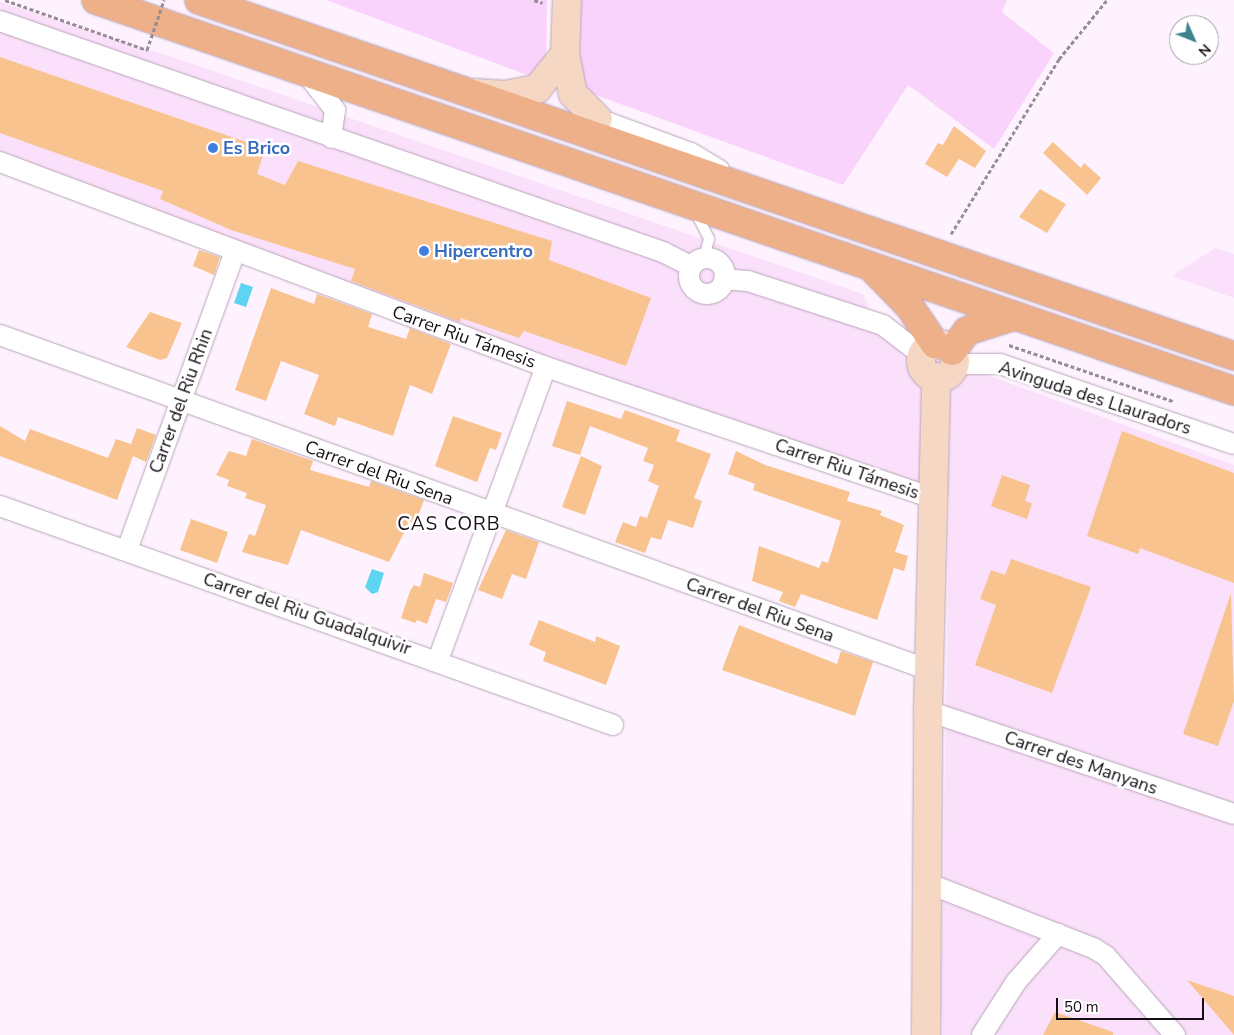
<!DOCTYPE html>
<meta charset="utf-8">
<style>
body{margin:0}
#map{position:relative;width:1234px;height:1035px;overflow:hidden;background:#fef2fe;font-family:"Nunito Sans",sans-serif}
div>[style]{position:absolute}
.built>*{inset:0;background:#fae0fb}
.green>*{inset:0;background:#fad3fc}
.water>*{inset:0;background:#5dd4f1}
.building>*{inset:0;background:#f9c390}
.path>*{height:3px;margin-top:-1.5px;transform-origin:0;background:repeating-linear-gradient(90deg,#968d96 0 4px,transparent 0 6.5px)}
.roads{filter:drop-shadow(0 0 1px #b8a5b8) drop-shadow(0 0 1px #b8a5b8)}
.lane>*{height:10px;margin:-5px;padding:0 5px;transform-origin:5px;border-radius:5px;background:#fff}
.street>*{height:20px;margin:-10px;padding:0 10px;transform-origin:10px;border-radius:10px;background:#fff}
.street>.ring{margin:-10px;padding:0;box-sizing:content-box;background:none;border:20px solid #fff;border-radius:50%}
.secondary>*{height:28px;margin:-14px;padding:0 14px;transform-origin:14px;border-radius:14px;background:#f6d7c4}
.secondary>.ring{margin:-14px;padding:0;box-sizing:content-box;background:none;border:28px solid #f6d7c4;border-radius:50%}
.primary>*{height:28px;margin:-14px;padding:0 14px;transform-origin:14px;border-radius:14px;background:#edb089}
.path-bridge>*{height:3px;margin-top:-1.5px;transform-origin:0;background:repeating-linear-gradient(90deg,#968d96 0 4px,transparent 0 6.5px)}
.dots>*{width:14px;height:14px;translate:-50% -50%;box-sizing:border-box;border:2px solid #fff;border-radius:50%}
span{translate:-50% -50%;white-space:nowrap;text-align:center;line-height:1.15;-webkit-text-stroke:5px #fff;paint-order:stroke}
.shop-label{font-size:18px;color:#366cbe;font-weight:700}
.left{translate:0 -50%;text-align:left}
.street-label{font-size:18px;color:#150e15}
.neighbourhood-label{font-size:19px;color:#150e15;letter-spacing:1px}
.north{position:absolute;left:1169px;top:15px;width:50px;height:50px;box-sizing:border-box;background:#fff;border:1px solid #a19fa1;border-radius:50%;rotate:134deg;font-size:14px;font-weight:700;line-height:20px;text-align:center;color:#150e15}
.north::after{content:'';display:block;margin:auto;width:18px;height:22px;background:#3d848d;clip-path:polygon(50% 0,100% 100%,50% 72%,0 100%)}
.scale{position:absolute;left:1056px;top:998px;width:148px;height:22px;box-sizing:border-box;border:2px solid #150e15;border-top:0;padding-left:6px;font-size:15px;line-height:18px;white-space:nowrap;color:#150e15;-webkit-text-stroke:4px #fff;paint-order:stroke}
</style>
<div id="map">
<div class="built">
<div style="clip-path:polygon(0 2px,181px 60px,863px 294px,880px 336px,1234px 465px,1234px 1035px,941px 1035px,949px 497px,434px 319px,0 153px)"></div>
<div style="clip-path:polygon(1215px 248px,1234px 254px,1234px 298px,1172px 276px)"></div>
</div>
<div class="green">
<div style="clip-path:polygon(326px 0,547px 0,546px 82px)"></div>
<div style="clip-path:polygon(573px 0,1007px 0,1002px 12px,1054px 53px,994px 149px,908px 85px,843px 185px,574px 87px)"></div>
</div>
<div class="water">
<div style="clip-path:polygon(241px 283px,253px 287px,246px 307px,234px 303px)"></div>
<div style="clip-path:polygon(372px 569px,384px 573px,378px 592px,372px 594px,365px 587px)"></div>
</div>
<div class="building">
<div style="clip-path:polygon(0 57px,249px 143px,264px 152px,257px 174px,285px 185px,298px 161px,552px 241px,549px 260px,651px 298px,626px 366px,524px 331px,519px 338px,461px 318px,460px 322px,351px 281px,355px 269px,231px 230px,160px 199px,163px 191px,0 133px)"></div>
<div style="clip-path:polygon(954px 126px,986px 151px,975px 168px,959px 159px,947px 177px,925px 164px,938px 143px,943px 145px)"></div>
<div style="clip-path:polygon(1053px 142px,1081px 168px,1084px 163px,1101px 178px,1087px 195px,1043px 153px)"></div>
<div style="clip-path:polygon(1040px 189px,1066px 204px,1047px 233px,1019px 217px)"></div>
<div style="clip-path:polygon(199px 250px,220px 257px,214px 275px,193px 266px)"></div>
<div style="clip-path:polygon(271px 288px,314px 304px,317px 294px,372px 314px,368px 327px,406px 339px,410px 328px,451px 344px,432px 394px,410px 385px,393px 436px,338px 417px,335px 426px,304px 414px,319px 375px,281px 361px,266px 401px,235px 390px)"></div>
<div style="clip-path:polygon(150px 312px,182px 323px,167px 358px,160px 360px,126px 347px)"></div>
<div style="clip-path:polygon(567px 401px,621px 419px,625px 410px,680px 430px,676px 441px,711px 454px,694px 498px,702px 501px,693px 528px,668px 520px,661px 540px,651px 537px,645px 553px,615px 542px,623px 522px,636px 527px,640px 516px,647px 518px,659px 486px,648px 481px,654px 465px,643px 461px,648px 448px,590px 426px,580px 455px,552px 446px)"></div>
<div style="clip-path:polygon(453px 416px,502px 433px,496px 450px,490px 448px,477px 482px,435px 466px)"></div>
<div style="clip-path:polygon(0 426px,25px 441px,30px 429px,108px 458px,116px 439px,131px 444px,137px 428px,156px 435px,146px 462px,133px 456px,117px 500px,0 456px)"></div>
<div style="clip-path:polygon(1122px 431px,1234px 473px,1234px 583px,1140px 548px,1138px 554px,1087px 536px)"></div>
<div style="clip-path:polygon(252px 439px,313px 461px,310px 470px,369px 487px,371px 481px,424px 500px,412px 532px,406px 529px,389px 562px,301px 530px,288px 565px,242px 552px,249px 534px,255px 536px,266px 505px,245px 498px,247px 493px,227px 486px,229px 480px,216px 475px,229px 451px,246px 456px)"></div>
<div style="clip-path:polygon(736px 451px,765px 465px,850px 492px,847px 501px,882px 511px,880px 515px,904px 525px,895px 552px,908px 556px,904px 571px,894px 568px,877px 620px,801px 594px,795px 607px,779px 601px,783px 592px,752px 581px,759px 546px,819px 568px,822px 561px,828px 563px,841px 521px,753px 490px,755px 484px,728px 474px)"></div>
<div style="clip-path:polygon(581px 456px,602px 466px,585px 515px,562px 507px)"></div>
<div style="clip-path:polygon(1002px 475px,1030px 485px,1025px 501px,1032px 503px,1027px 519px,991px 506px)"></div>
<div style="clip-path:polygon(191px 519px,228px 532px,217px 563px,180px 550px)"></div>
<div style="clip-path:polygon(506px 530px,539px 542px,526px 579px,512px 574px,502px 599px,478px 590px)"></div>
<div style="clip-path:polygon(1011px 559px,1091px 587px,1052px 693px,975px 665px,996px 605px,980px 599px,991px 570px,1005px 575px)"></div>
<div style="clip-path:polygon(424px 573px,453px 583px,446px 602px,436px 599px,427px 624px,417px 620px,415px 623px,401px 618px,410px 591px,414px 585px,420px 587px)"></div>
<div style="clip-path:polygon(1231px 593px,1234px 701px,1218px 746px,1183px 734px)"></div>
<div style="clip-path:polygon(539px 620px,595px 642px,596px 636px,620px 646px,606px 685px,543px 661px,546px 652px,529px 645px)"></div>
<div style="clip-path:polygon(739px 625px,837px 664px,841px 651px,873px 662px,855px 716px,722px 670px)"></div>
<div style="clip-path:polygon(1187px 980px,1234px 996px,1234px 1035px)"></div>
<div style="clip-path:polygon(1055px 1012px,1113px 1032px,1113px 1035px,1043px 1035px)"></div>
</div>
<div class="path">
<div style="left:534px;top:0;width:9px;rotate:18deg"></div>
<div style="left:951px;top:234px;width:206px;rotate:-58.3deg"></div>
<div style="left:1059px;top:59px;width:76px;rotate:-50.9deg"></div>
<div style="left:1009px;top:345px;width:173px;rotate:18.9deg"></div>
</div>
<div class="roads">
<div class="lane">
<div style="left:696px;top:213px;width:29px;rotate:63deg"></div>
<div style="left:709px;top:239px;width:20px;rotate:105deg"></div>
</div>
<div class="street">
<div style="left:0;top:21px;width:702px;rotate:19.21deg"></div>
<div style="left:663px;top:252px;width:31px;rotate:27deg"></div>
<div style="left:307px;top:74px;width:46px;rotate:52.1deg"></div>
<div style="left:335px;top:110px;width:28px;rotate:98deg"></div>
<div style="left:598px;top:119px;width:99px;rotate:20.1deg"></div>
<div style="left:691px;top:153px;width:33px;rotate:31deg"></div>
<div style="left:0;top:162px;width:583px;rotate:20.58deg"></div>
<div style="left:546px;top:367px;width:410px;rotate:18.7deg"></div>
<div class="ring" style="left:689px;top:258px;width:16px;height:16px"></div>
<div style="left:724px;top:279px;width:24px;rotate:5deg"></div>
<div style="left:748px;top:281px;width:142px;rotate:18.1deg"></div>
<div style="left:883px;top:325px;width:49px;rotate:37.6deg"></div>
<div style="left:0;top:335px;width:988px;rotate:19.83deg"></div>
<div style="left:954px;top:364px;width:46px"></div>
<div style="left:1000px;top:364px;width:247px;rotate:18.9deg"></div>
<div style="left:0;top:506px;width:651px;rotate:19.66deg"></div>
<div style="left:127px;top:550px;width:317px;rotate:-70.1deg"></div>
<div style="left:438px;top:660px;width:312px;rotate:-69.8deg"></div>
<div style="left:928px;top:711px;width:323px;rotate:18.6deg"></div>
<div style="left:927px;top:883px;width:180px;rotate:21.4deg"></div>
<div style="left:1095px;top:949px;width:13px;rotate:32deg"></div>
<div style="left:1106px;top:956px;width:105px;rotate:48.9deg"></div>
<div style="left:982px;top:1035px;width:63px;rotate:-57.3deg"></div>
<div style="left:1016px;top:982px;width:64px;rotate:-48.8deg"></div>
</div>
<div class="secondary">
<div style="left:567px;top:0;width:54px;rotate:92.1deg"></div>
<div style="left:565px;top:54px;width:41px;rotate:78.7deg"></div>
<div style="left:573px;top:94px;width:35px;rotate:45deg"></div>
<div style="left:476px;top:93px;width:29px;rotate:4deg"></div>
<div style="left:505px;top:95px;width:33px;rotate:-11deg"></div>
<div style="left:537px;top:89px;width:45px;rotate:-51.3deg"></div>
<div class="ring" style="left:921px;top:344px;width:6px;height:6px"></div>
<div style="left:926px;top:1035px;width:324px;rotate:-89.6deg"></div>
<div style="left:928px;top:711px;width:334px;rotate:-88.6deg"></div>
</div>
<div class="primary">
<div style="left:96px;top:0;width:1203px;rotate:18.96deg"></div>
<div style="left:199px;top:0;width:1095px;rotate:18.98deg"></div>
<div style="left:875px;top:271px;width:50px;rotate:45.8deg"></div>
<div style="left:910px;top:307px;width:45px;rotate:56deg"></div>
<div style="left:952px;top:351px;width:25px;rotate:-53deg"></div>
<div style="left:967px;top:331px;width:49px;rotate:-17.7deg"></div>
</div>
</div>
<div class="path-bridge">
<div style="left:5px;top:0;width:151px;rotate:19.4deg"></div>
<div style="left:147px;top:50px;width:53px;rotate:-71.2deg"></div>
</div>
<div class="dots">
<div style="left:213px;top:148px;background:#3f7fe0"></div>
<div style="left:424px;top:251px;background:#3f7fe0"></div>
</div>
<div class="shop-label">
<span class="left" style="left:223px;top:148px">Es Brico</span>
<span class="left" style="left:434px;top:251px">Hipercentro</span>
</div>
<div class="street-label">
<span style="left:464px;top:337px;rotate:20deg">Carrer Riu Támesis</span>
<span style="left:1095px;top:398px;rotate:18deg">Avinguda des Llauradors</span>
<span style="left:181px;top:401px;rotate:-70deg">Carrer del Riu Rhin</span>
<span style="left:847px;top:469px;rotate:19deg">Carrer Riu Támesis</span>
<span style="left:379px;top:473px;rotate:20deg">Carrer del Riu Sena</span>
<span style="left:760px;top:610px;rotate:20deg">Carrer del Riu Sena</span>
<span style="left:307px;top:614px;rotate:19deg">Carrer del Riu Guadalquivir</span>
<span style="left:1081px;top:763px;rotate:19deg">Carrer des Manyans</span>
</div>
<div class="neighbourhood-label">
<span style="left:449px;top:525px">CAS CORB</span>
</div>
<div class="north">N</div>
<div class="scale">50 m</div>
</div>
